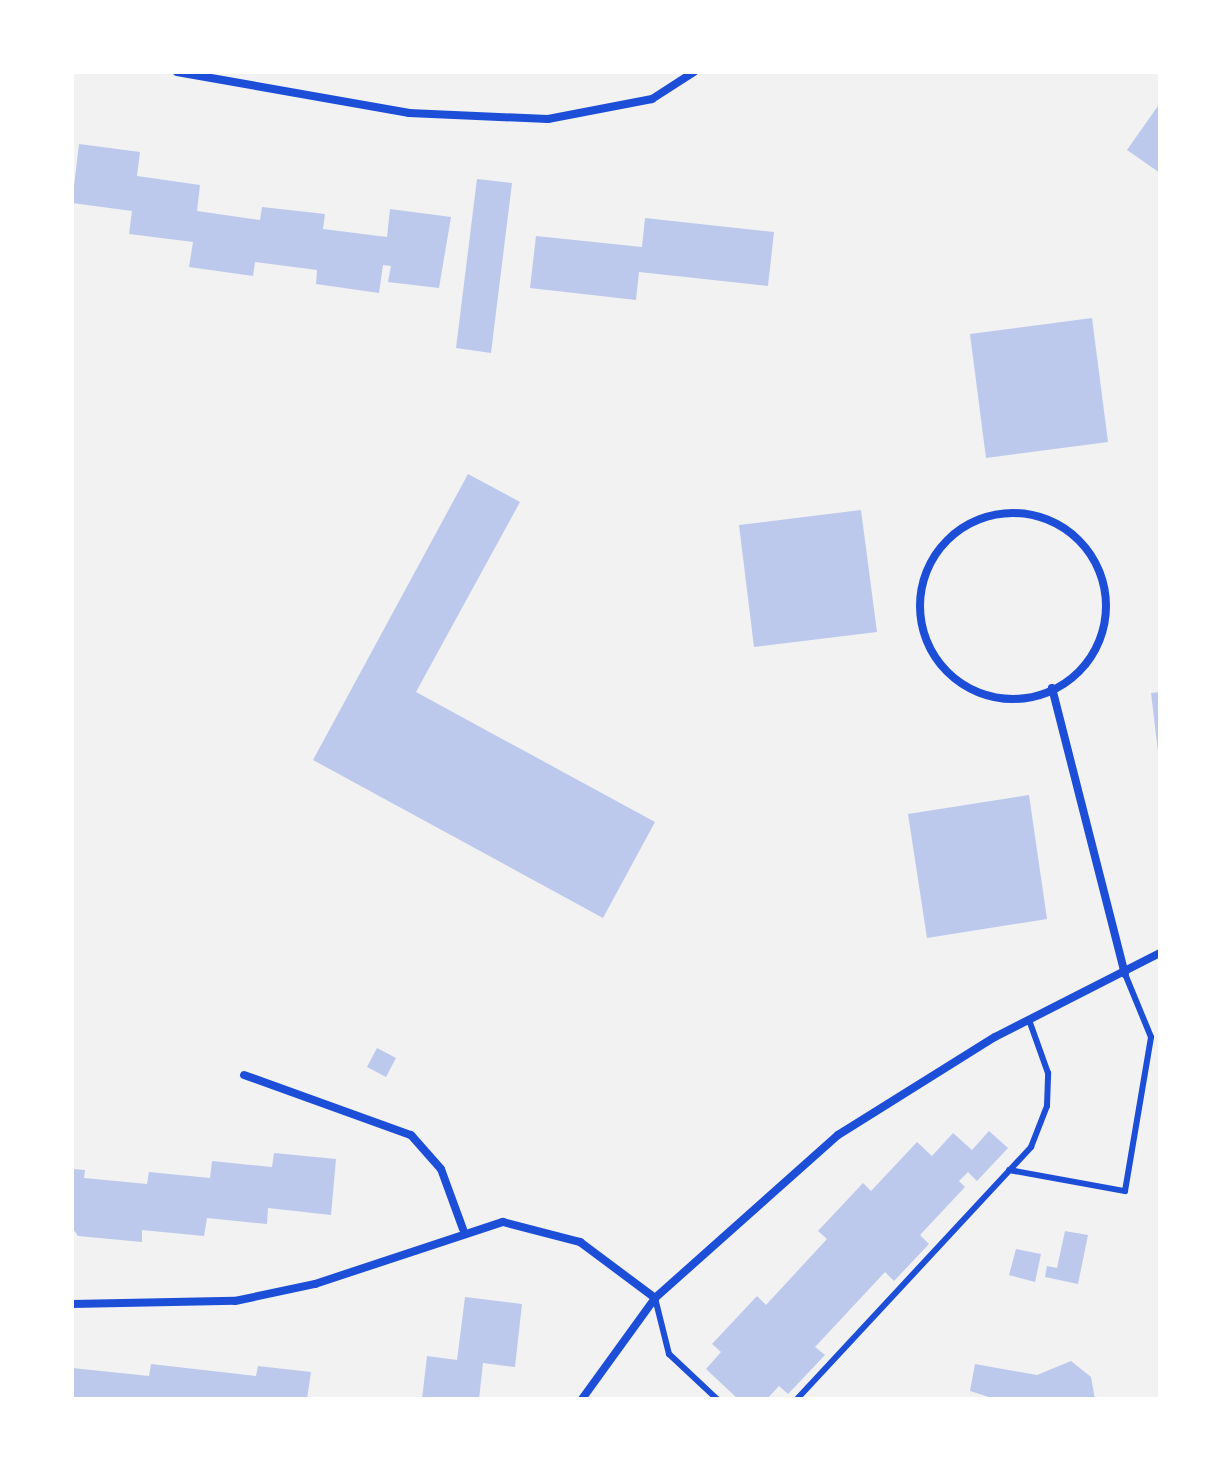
<!DOCTYPE html>
<style>
body{margin:0}
#map{position:relative;width:1232px;height:1471px;overflow:hidden;background:#f2f2f2;font-family:Poppins,sans-serif}
div>[style]{position:absolute}
.building>*{inset:0;background:#bdc9ec}
.service>*{height:6px;margin:-3px;padding:0 3px;transform-origin:3px;border-radius:3px;background:#1d4ed8}
.minor>*{height:8px;margin:-4px;padding:0 4px;transform-origin:4px;border-radius:4px;background:#1d4ed8}
.minor>.ring{margin:-4px;padding:0;box-sizing:content-box;background:none;border:8px solid #1d4ed8;border-radius:50%}
span{translate:-50% -50%;white-space:nowrap;text-align:center;line-height:1.15;-webkit-text-stroke:7px #fff;paint-order:stroke}
.frame{position:absolute;inset:0;border:74px solid #fff;pointer-events:none}
</style>
<div id="map">
<div class="building">
<div style="clip-path:polygon(1160px 103px,1160px 173px,1127px 150px)"></div>
<div style="clip-path:polygon(79px 144px,140px 152px,137px 176px,200px 185px,197px 211px,260px 220px,262px 207px,325px 214px,323px 229px,387px 237px,390px 209px,451px 217px,439px 288px,388px 282px,391px 266px,383px 265px,379px 293px,316px 284px,317px 270px,255px 262px,253px 276px,189px 267px,193px 242px,129px 234px,132px 211px,72px 203px)"></div>
<div style="clip-path:polygon(477px 179px,512px 183px,491px 353px,456px 348px)"></div>
<div style="clip-path:polygon(645px 218px,774px 232px,768px 286px,639px 272px,636px 300px,530px 288px,536px 236px,642px 247px)"></div>
<div style="clip-path:polygon(1092px 318px,1108px 442px,986px 458px,970px 334px)"></div>
<div style="clip-path:polygon(468px 474px,520px 502px,416px 692px,655px 822px,603px 918px,313px 760px)"></div>
<div style="clip-path:polygon(861px 510px,877px 632px,754px 647px,739px 525px)"></div>
<div style="clip-path:polygon(1160px 692px,1160px 752px,1158px 752px,1151px 693px)"></div>
<div style="clip-path:polygon(1029px 795px,1047px 919px,927px 938px,908px 814px)"></div>
<div style="clip-path:polygon(377px 1048px,396px 1058px,386px 1077px,367px 1067px)"></div>
<div style="clip-path:polygon(989px 1131px,1008px 1148px,977px 1181px,968px 1172px,959px 1181px,965px 1187px,920px 1235px,929px 1244px,894px 1281px,885px 1272px,815px 1347px,825px 1355px,788px 1394px,779px 1386px,767px 1399px,738px 1399px,706px 1369px,721px 1352px,712px 1344px,757px 1296px,766px 1305px,827px 1239px,818px 1231px,863px 1183px,871px 1191px,917px 1142px,932px 1156px,953px 1133px,972px 1150px)"></div>
<div style="clip-path:polygon(274px 1153px,336px 1159px,331px 1215px,268px 1208px,267px 1224px,207px 1218px,204px 1236px,142px 1230px,142px 1242px,78px 1236px,72px 1227px,72px 1169px,85px 1170px,84px 1178px,147px 1184px,149px 1172px,210px 1178px,212px 1161px,272px 1167px)"></div>
<div style="clip-path:polygon(1065px 1231px,1088px 1235px,1078px 1284px,1045px 1277px,1047px 1266px,1057px 1268px)"></div>
<div style="clip-path:polygon(1016px 1249px,1041px 1254px,1035px 1282px,1009px 1275px)"></div>
<div style="clip-path:polygon(465px 1297px,522px 1304px,515px 1367px,483px 1363px,479px 1399px,422px 1399px,427px 1356px,457px 1360px)"></div>
<div style="clip-path:polygon(1071px 1361px,1091px 1377px,1095px 1399px,995px 1399px,970px 1391px,975px 1364px,1037px 1375px)"></div>
<div style="clip-path:polygon(151px 1364px,256px 1376px,258px 1366px,311px 1372px,307px 1399px,72px 1399px,72px 1368px,149px 1376px)"></div>
</div>
<div class="service">
<div style="left:1009px;top:1170px;width:118px;rotate:10.3deg"></div>
<div style="left:1125px;top:1191px;width:156px;rotate:-80.4deg"></div>
<div style="left:1151px;top:1037px;width:68px;rotate:-112.4deg"></div>
<div style="left:655px;top:1298px;width:58px;rotate:76deg"></div>
<div style="left:669px;top:1354px;width:66px;rotate:43.2deg"></div>
<div style="left:797px;top:1399px;width:344px;rotate:-47.1deg"></div>
<div style="left:1031px;top:1147px;width:44px;rotate:-68.7deg"></div>
<div style="left:1047px;top:1106px;width:33px;rotate:-88deg"></div>
<div style="left:1048px;top:1073px;width:56px;rotate:-109.7deg"></div>
</div>
<div class="minor">
<div style="left:177px;top:72px;width:236px;rotate:10deg"></div>
<div style="left:409px;top:113px;width:139px;rotate:2.5deg"></div>
<div style="left:548px;top:119px;width:106px;rotate:-10.9deg"></div>
<div style="left:652px;top:99px;width:50px;rotate:-32.7deg"></div>
<div class="ring" style="left:920px;top:513px;width:178px;height:178px"></div>
<div style="left:1052px;top:688px;width:295px;rotate:75.7deg"></div>
<div style="left:244px;top:1075px;width:177px;rotate:19.8deg"></div>
<div style="left:411px;top:1135px;width:45px;rotate:48.6deg"></div>
<div style="left:441px;top:1169px;width:64px;rotate:69.9deg"></div>
<div style="left:72px;top:1304px;width:163px;rotate:-1.1deg"></div>
<div style="left:235px;top:1301px;width:82px;rotate:-12deg"></div>
<div style="left:315px;top:1284px;width:198px;rotate:-18.3deg"></div>
<div style="left:503px;top:1222px;width:80px;rotate:14.6deg"></div>
<div style="left:580px;top:1242px;width:94px;rotate:36.7deg"></div>
<div style="left:582px;top:1399px;width:125px;rotate:-54.1deg"></div>
<div style="left:655px;top:1298px;width:245px;rotate:-41.7deg"></div>
<div style="left:838px;top:1135px;width:185px;rotate:-32deg"></div>
<div style="left:995px;top:1037px;width:185px;rotate:-27deg"></div>
</div>
<div class="frame"></div>
</div>
